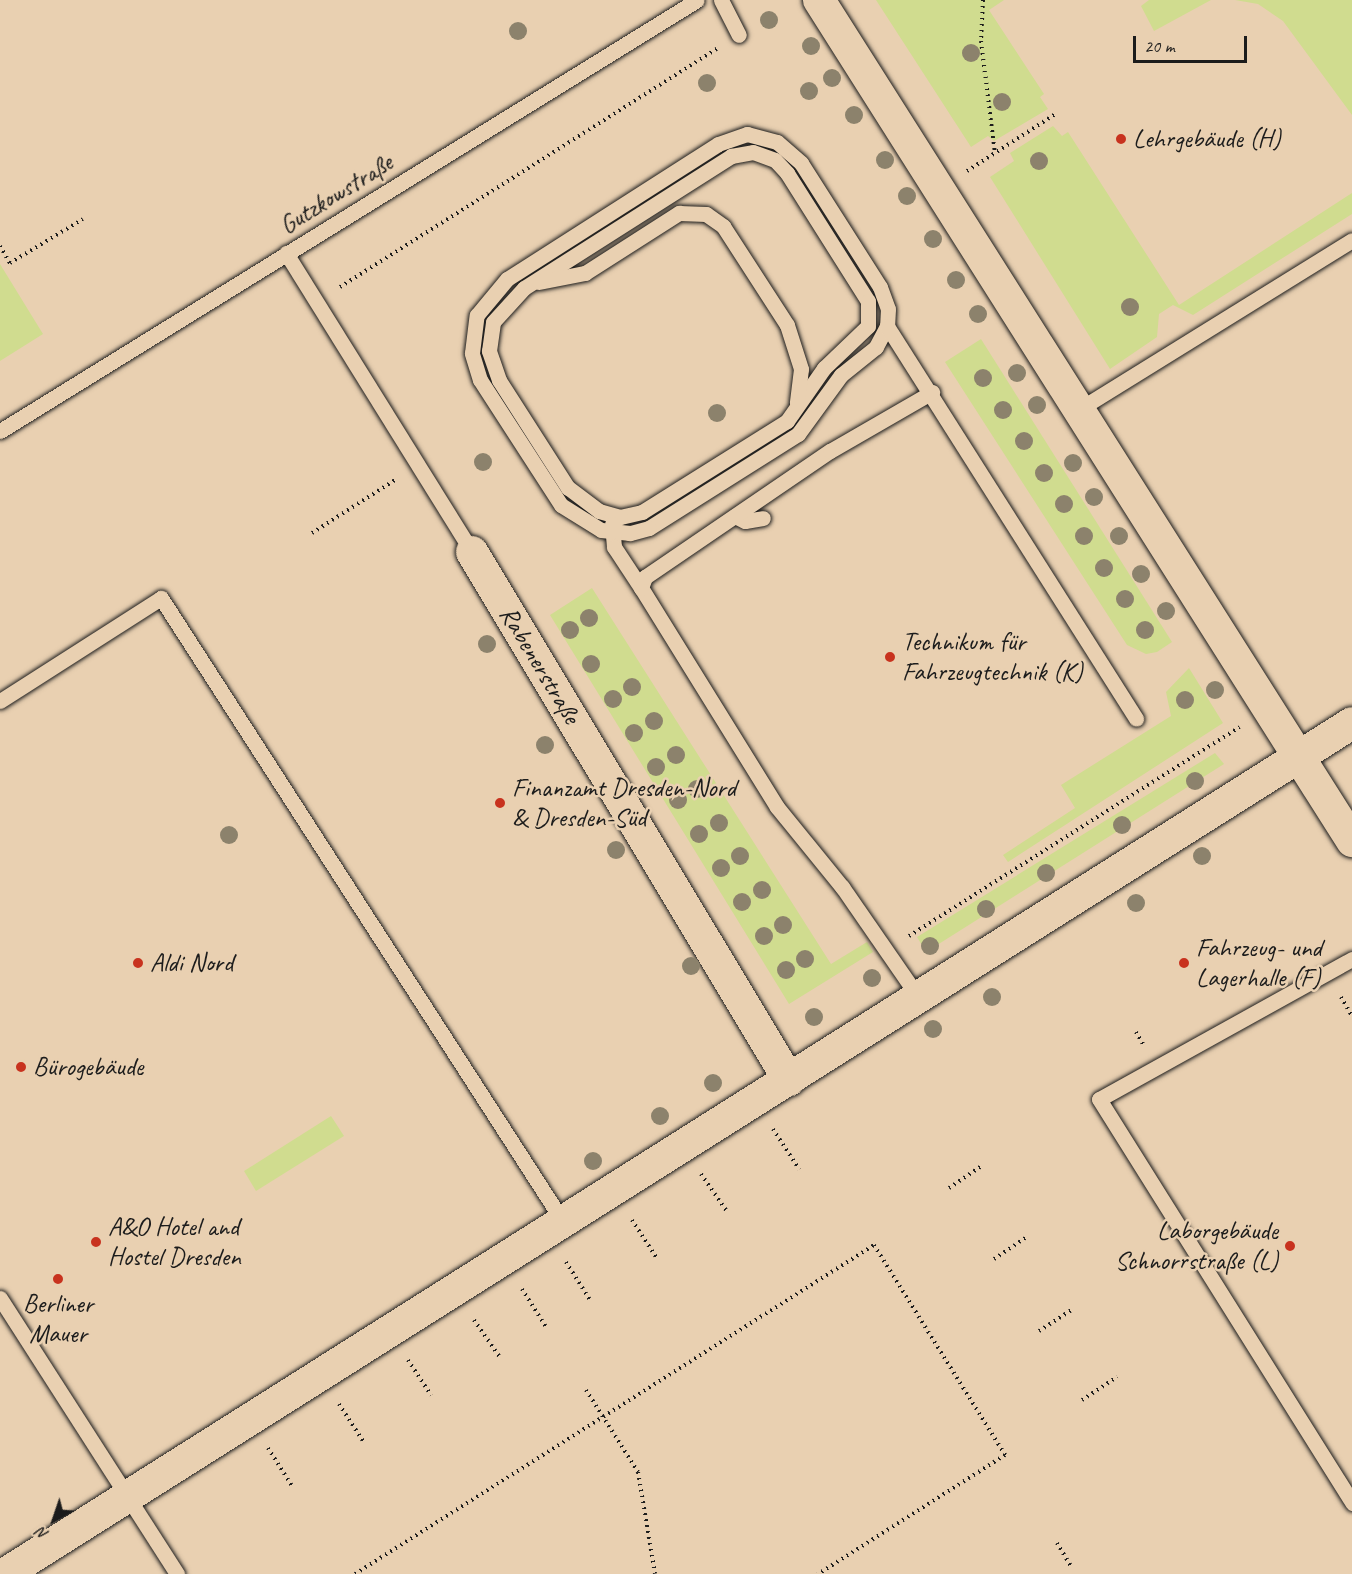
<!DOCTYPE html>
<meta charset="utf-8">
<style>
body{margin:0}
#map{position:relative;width:1352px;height:1574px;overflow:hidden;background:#e9d0b1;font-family:Caveat,sans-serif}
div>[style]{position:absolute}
.green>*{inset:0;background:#d0dc8f}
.path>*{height:4px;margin-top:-2px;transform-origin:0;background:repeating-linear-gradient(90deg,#1c1c1c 0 1.5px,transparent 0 6px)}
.roads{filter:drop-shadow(0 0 2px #1c1c1c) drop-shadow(0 0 2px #1c1c1c)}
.service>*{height:15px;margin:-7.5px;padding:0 7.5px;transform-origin:7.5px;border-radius:7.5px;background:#e9d0b1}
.minor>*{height:32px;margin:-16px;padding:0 16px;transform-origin:16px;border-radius:16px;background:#e9d0b1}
.trees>*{width:18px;height:18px;margin:-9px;border-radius:50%;background:#8c826c}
.dots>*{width:16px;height:16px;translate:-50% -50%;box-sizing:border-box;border:3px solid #e9d0b1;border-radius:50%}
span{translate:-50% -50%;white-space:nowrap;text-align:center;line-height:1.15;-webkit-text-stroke:5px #e9d0b1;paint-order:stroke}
.poi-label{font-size:26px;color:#1c1c1c}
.left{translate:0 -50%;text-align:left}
.right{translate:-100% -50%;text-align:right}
.street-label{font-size:26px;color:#1c1c1c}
.north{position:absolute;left:24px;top:1490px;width:60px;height:60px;-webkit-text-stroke:4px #e9d0b1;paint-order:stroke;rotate:220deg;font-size:16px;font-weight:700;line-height:24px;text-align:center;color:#1c1c1c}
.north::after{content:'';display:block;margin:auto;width:21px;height:27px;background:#1c1c1c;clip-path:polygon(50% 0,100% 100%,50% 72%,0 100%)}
.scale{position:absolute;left:1133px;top:36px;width:114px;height:27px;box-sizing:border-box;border:3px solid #1c1c1c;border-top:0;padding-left:8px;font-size:18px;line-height:21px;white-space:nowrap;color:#1c1c1c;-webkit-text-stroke:4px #e9d0b1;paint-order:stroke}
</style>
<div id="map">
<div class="green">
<div style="clip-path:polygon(876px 0,1004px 0,989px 10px,1044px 94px,1040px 97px,1048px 109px,994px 141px,988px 136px,971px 147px)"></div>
<div style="clip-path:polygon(1149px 0,1211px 0,1154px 31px,1141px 6px)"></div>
<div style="clip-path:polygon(1235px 0,1352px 0,1352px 115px,1283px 21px,1258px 4px)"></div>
<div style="clip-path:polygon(1053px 126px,1062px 136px,1068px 132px,1179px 305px,1352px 193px,1352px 214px,1193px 315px,1173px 305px,1159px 314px,1157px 337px,1110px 369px,990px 177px,1014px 161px,1010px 153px)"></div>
<div style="clip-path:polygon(0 264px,43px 334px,0 361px)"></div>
<div style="clip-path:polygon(981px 339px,1172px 642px,1157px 652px,1146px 654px,1127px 645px,945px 362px)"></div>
<div style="clip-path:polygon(592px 588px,831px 964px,867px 942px,873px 952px,789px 1004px,550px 615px)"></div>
<div style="clip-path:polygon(1189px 668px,1223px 723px,1008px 862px,1003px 855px,1075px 808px,1061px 785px,1171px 716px,1166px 692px)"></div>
<div style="clip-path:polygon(1215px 753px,1224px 764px,926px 952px,917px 937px)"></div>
<div style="clip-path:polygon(331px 1116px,344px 1136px,256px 1191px,244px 1171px)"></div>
</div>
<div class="path">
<div style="left:983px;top:0;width:41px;rotate:92.8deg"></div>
<div style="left:981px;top:41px;width:113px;rotate:82.9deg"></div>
<div style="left:967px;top:171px;width:107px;rotate:-32.8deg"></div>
<div style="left:0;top:246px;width:20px;rotate:60deg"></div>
<div style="left:10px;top:263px;width:85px;rotate:-31.1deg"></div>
<div style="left:340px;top:287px;width:446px;rotate:-32.3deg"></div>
<div style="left:312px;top:533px;width:98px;rotate:-32.6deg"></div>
<div style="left:909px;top:936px;width:391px;rotate:-32.3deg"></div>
<div style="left:1341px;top:997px;width:22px;rotate:60deg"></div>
<div style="left:1136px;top:1032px;width:14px;rotate:60deg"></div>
<div style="left:773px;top:1129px;width:48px;rotate:57deg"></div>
<div style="left:701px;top:1174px;width:47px;rotate:55.3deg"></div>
<div style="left:949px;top:1188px;width:41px;rotate:-34.1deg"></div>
<div style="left:632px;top:1220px;width:44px;rotate:57deg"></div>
<div style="left:994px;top:1259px;width:40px;rotate:-34deg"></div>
<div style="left:566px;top:1262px;width:45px;rotate:57.7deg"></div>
<div style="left:522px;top:1289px;width:45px;rotate:57.7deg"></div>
<div style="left:474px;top:1320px;width:44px;rotate:55.2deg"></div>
<div style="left:1039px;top:1331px;width:40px;rotate:-32.9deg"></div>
<div style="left:408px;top:1360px;width:42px;rotate:56.7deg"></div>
<div style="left:586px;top:1390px;width:97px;rotate:57.6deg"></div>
<div style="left:638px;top:1472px;width:103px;rotate:80.5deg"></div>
<div style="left:1082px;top:1400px;width:42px;rotate:-33.3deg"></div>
<div style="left:339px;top:1404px;width:44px;rotate:57deg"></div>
<div style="left:268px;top:1448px;width:45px;rotate:57.7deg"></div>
<div style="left:1057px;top:1543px;width:27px;rotate:59deg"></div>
<div style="left:355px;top:1574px;width:614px;rotate:-32.37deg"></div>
<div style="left:874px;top:1245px;width:248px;rotate:58deg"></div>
<div style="left:1005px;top:1455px;width:222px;rotate:147.5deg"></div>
</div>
<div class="roads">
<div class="service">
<div style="left:721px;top:0;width:39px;rotate:63deg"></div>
<div style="left:747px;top:134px;width:31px;rotate:15deg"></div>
<div style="left:777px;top:142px;width:32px;rotate:41deg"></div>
<div style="left:801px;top:163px;width:147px;rotate:57.5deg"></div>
<div style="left:880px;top:287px;width:23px;rotate:70deg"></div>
<div style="left:888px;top:309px;width:17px;rotate:93deg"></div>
<div style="left:887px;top:326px;width:24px;rotate:118deg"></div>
<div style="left:876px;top:347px;width:45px;rotate:141.3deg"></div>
<div style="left:841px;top:375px;width:73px;rotate:126.1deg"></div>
<div style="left:798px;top:434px;width:176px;rotate:147.8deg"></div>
<div style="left:649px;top:528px;width:20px;rotate:165deg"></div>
<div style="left:630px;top:533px;width:29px;rotate:-174deg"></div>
<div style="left:601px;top:530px;width:47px;rotate:-148deg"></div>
<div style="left:561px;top:505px;width:149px;rotate:-122.9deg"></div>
<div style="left:480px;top:380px;width:28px;rotate:-107deg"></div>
<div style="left:472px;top:353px;width:38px;rotate:-83deg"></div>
<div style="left:477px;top:315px;width:47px;rotate:-50.2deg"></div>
<div style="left:507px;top:279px;width:250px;rotate:-32.6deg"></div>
<div style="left:718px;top:144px;width:31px;rotate:-19deg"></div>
<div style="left:753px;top:152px;width:23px;rotate:20deg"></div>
<div style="left:775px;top:160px;width:18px;rotate:47deg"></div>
<div style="left:787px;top:173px;width:151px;rotate:57.7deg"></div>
<div style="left:868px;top:301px;width:25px;rotate:90deg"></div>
<div style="left:868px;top:326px;width:61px;rotate:136.3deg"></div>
<div style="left:824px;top:368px;width:65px;rotate:124.9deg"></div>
<div style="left:787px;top:421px;width:171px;rotate:147.9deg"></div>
<div style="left:642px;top:512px;width:23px;rotate:167deg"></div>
<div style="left:620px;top:517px;width:22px;rotate:-164deg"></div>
<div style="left:599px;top:511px;width:39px;rotate:-143deg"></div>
<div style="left:568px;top:488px;width:128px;rotate:-122.6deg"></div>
<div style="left:499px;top:380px;width:31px;rotate:-109deg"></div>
<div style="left:489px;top:351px;width:29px;rotate:-82deg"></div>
<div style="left:493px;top:322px;width:46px;rotate:-47.6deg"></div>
<div style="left:524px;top:288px;width:246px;rotate:-32.5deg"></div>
<div style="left:731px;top:156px;width:22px;rotate:-10deg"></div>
<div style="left:286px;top:253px;width:352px;rotate:58.1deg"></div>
<div style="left:539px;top:282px;width:47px;rotate:-11.1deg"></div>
<div style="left:585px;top:273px;width:112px;rotate:-32.6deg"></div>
<div style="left:679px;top:213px;width:27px;rotate:2deg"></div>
<div style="left:706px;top:214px;width:21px;rotate:35deg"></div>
<div style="left:723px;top:226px;width:118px;rotate:57.1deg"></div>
<div style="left:787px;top:325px;width:46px;rotate:72.3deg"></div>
<div style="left:801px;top:369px;width:34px;rotate:97deg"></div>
<div style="left:887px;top:326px;width:465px;rotate:57.6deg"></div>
<div style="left:1078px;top:410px;width:322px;rotate:-31.8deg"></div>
<div style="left:0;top:431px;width:819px;rotate:-31.73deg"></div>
<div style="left:735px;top:516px;width:11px;rotate:27deg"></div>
<div style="left:745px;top:521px;width:18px;rotate:-9deg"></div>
<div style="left:612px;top:524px;width:23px;rotate:85deg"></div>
<div style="left:614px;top:547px;width:49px;rotate:56.6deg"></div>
<div style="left:0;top:701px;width:191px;rotate:-32.6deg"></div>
<div style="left:161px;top:598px;width:744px;rotate:57.19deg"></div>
<div style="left:1352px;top:959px;width:289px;rotate:151deg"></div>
<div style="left:1099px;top:1099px;width:477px;rotate:57.9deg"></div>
<div style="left:919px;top:998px;width:135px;rotate:-124.7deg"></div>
<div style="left:842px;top:887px;width:103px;rotate:-129.1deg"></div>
<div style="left:777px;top:807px;width:258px;rotate:-121.8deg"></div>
<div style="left:641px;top:588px;width:12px;rotate:-70deg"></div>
<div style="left:645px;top:577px;width:224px;rotate:-34.3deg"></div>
<div style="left:830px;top:451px;width:118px;rotate:-30deg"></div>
<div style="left:0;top:1298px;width:328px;rotate:57.3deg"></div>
</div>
<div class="minor">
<div style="left:819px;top:0;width:996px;rotate:57.63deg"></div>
<div style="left:472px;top:552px;width:616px;rotate:59.02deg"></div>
<div style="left:5px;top:1574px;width:1593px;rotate:-32.28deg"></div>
</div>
</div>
<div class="trees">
<div style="left:769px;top:20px"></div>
<div style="left:518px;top:31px"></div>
<div style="left:811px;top:46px"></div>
<div style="left:971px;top:53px"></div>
<div style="left:832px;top:78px"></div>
<div style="left:707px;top:83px"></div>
<div style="left:809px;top:91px"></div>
<div style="left:1002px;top:102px"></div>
<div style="left:854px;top:115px"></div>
<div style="left:885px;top:160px"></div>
<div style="left:1039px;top:161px"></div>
<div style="left:907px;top:196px"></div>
<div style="left:933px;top:239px"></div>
<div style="left:956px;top:280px"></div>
<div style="left:1130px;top:307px"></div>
<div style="left:978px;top:314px"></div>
<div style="left:1017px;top:373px"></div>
<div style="left:983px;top:378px"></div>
<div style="left:1037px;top:405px"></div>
<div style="left:1003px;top:410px"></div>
<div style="left:717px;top:413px"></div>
<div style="left:1024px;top:441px"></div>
<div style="left:483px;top:462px"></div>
<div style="left:1073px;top:463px"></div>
<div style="left:1044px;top:473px"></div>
<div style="left:1094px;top:497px"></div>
<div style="left:1064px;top:504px"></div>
<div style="left:1084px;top:536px"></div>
<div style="left:1119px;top:536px"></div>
<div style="left:1104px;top:568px"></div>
<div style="left:1141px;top:574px"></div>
<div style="left:1125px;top:599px"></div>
<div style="left:1166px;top:611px"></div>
<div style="left:589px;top:618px"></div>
<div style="left:570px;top:630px"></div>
<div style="left:1145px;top:630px"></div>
<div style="left:487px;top:644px"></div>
<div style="left:591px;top:664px"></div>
<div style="left:632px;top:687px"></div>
<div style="left:1215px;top:690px"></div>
<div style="left:613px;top:699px"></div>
<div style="left:1185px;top:700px"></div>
<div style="left:654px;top:721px"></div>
<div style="left:634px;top:733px"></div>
<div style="left:545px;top:745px"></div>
<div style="left:676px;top:755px"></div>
<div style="left:656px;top:767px"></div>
<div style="left:1195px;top:781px"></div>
<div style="left:697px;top:789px"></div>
<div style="left:678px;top:800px"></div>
<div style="left:719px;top:823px"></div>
<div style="left:1122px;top:825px"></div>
<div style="left:699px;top:834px"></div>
<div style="left:229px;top:835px"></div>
<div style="left:616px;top:850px"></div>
<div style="left:740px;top:856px"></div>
<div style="left:1202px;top:856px"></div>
<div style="left:721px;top:868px"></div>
<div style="left:1046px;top:873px"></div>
<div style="left:762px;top:890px"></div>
<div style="left:742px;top:902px"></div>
<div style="left:1136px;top:903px"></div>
<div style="left:986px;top:909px"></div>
<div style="left:783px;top:925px"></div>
<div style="left:764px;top:936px"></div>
<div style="left:930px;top:946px"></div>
<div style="left:805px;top:959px"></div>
<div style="left:691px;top:966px"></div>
<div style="left:786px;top:970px"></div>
<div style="left:872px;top:978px"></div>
<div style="left:992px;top:997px"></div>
<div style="left:814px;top:1017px"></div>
<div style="left:933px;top:1029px"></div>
<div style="left:713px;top:1083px"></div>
<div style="left:660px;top:1116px"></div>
<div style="left:593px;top:1161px"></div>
</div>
<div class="dots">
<div style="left:1121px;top:139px;background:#c8321e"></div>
<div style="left:890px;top:657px;background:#c8321e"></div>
<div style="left:500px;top:803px;background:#c8321e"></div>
<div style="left:138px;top:963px;background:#c8321e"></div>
<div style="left:1184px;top:963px;background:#c8321e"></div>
<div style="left:21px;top:1067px;background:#c8321e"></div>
<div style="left:96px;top:1242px;background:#c8321e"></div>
<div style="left:1290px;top:1246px;background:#c8321e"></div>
<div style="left:58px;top:1279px;background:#c8321e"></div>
</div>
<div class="poi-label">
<span class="left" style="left:1133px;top:139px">Lehrgebäude (H)</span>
<span class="left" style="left:902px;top:657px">Technikum für<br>Fahrzeugtechnik (K)</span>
<span class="left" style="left:512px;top:803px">Finanzamt Dresden-Nord<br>&amp; Dresden-Süd</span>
<span class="left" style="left:1196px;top:963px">Fahrzeug- und<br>Lagerhalle (F)</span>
<span class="left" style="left:150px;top:963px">Aldi Nord</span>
<span class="left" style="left:33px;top:1067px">Bürogebäude</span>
<span class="left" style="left:108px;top:1242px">A&amp;O Hotel and<br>Hostel Dresden</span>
<span class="right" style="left:1278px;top:1246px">Laborgebäude<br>Schnorrstraße (L)</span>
<span style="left:58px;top:1319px">Berliner<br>Mauer</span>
</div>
<div class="street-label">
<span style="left:336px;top:194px;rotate:-32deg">Gutzkowstraße</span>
<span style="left:540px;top:665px;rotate:59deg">Rabenerstraße</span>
</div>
<div class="north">N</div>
<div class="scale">20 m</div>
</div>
